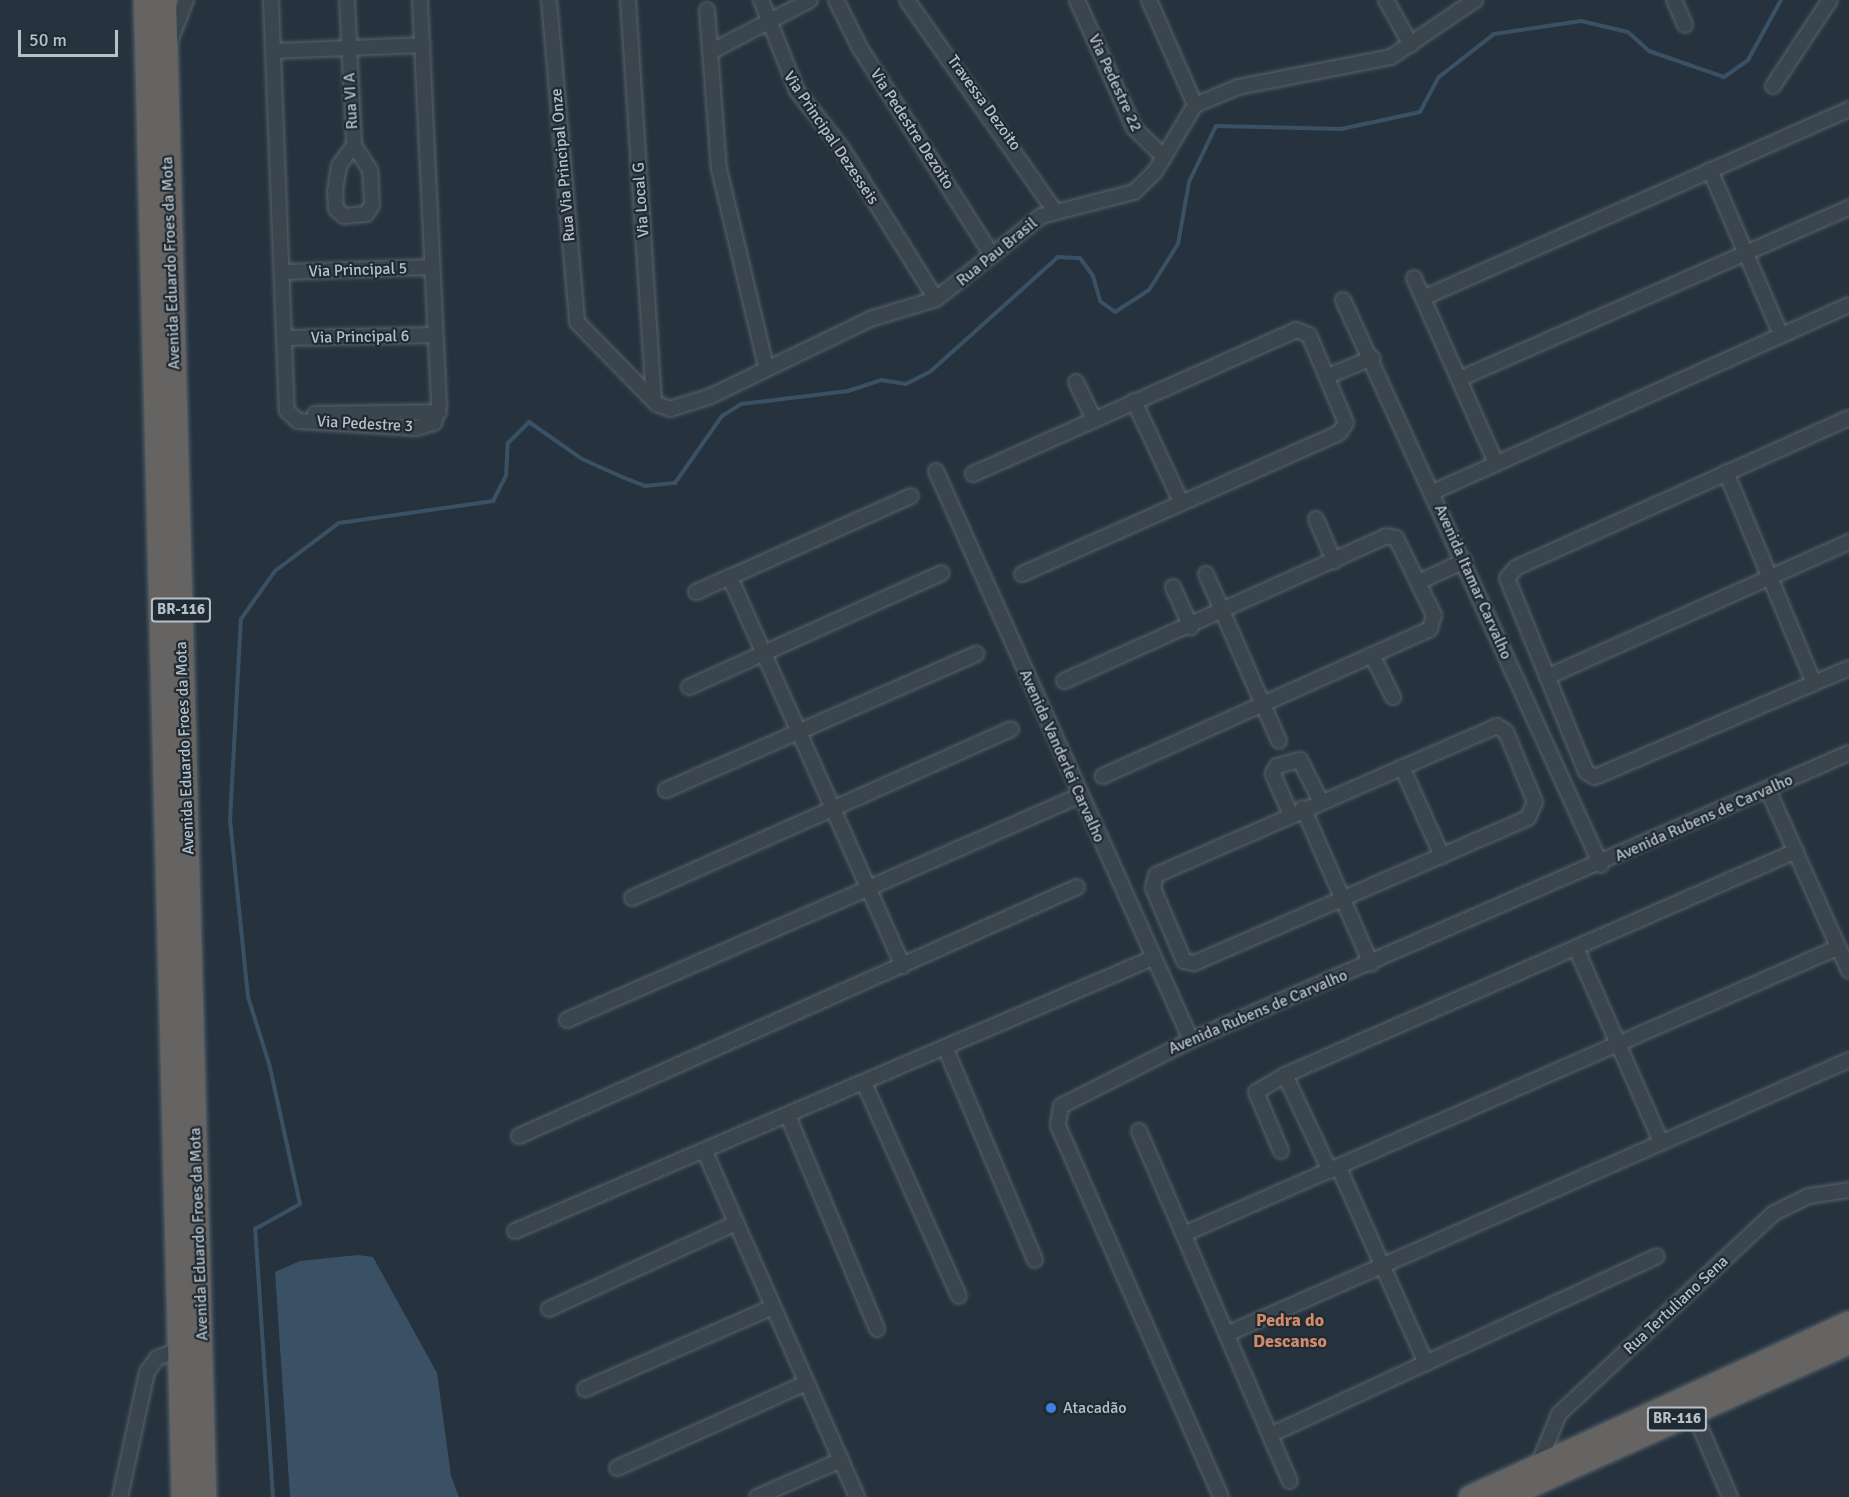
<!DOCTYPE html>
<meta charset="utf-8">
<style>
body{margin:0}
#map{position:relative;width:1849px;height:1497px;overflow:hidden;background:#26333e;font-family:Signika,sans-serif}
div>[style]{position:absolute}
.water>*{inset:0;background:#3a5165}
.stream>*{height:4px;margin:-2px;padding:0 2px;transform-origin:2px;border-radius:2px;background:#3a5165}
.roads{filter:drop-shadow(0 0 2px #58636c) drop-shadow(0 0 2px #58636c)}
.minor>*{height:14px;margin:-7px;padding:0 7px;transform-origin:7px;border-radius:7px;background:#3a454e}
.trunk>*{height:22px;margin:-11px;padding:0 11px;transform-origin:11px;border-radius:11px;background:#666462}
.dots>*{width:16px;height:16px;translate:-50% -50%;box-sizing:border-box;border:3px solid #1f2a33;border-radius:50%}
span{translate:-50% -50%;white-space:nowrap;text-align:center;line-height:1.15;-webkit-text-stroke:4.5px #1f2a33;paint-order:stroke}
.shield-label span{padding:2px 4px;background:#1f2a33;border:2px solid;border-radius:4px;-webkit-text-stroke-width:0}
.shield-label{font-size:15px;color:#b6c0c9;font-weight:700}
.street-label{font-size:16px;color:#b6c0c9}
.poi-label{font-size:16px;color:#b6c0c9}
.left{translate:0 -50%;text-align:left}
.neighbourhood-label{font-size:18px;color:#d18a69;font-weight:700}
.scale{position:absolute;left:18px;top:30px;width:100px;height:27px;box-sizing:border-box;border:3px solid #b6c0c9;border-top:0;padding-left:8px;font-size:18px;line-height:21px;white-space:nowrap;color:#b6c0c9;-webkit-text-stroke:4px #1f2a33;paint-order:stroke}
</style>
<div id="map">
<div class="water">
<div style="clip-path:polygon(358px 1255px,373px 1257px,437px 1373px,451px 1476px,459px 1497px,290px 1497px,275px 1272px,300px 1261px)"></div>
</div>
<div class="stream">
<div style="left:273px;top:1497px;width:269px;rotate:-93.8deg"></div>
<div style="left:255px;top:1229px;width:51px;rotate:-29.1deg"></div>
<div style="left:300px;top:1204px;width:140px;rotate:-102.4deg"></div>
<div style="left:270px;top:1067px;width:73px;rotate:-107.4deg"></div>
<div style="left:248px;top:997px;width:178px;rotate:-95.8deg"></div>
<div style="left:230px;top:820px;width:201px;rotate:-86.9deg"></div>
<div style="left:241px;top:619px;width:59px;rotate:-54.7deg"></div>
<div style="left:275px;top:571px;width:80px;rotate:-36.9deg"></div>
<div style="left:339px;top:523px;width:156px;rotate:-8.1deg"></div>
<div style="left:493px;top:501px;width:28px;rotate:-63deg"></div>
<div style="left:506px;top:476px;width:33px;rotate:-87deg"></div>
<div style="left:508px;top:443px;width:30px;rotate:-45deg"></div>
<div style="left:529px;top:422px;width:65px;rotate:34.9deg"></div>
<div style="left:582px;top:459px;width:44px;rotate:24.2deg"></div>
<div style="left:622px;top:477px;width:25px;rotate:21deg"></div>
<div style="left:645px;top:486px;width:30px;rotate:-6deg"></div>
<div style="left:675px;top:483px;width:82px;rotate:-55deg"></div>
<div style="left:722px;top:416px;width:22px;rotate:-32deg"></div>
<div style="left:741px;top:404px;width:108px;rotate:-6.9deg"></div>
<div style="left:848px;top:391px;width:35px;rotate:-18deg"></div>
<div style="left:881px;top:380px;width:25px;rotate:9deg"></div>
<div style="left:906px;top:384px;width:28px;rotate:-27deg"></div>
<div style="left:931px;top:371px;width:171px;rotate:-41.9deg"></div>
<div style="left:1058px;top:257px;width:22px;rotate:3deg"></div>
<div style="left:1080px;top:258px;width:22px;rotate:54deg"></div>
<div style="left:1093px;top:276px;width:26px;rotate:74deg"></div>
<div style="left:1100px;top:301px;width:19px;rotate:36deg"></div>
<div style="left:1115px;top:312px;width:40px;rotate:-32.9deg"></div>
<div style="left:1149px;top:290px;width:54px;rotate:-57.8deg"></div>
<div style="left:1178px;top:244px;width:63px;rotate:-79.9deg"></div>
<div style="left:1189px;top:182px;width:62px;rotate:-64.3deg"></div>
<div style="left:1216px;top:126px;width:125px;rotate:1.4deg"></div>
<div style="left:1341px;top:129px;width:81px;rotate:-12.1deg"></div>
<div style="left:1420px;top:112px;width:40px;rotate:-62deg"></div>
<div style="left:1439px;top:77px;width:70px;rotate:-38deg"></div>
<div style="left:1494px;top:34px;width:88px;rotate:-8.5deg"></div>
<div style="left:1581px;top:21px;width:48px;rotate:13.2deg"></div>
<div style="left:1628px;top:32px;width:28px;rotate:42deg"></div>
<div style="left:1649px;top:51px;width:79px;rotate:19.1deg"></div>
<div style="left:1724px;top:77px;width:29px;rotate:-35deg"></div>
<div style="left:1748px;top:60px;width:68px;rotate:-61.2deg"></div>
</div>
<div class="roads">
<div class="minor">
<div style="left:271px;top:0;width:411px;rotate:87.8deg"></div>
<div style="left:287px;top:411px;width:15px;rotate:42deg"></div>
<div style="left:298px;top:421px;width:118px;rotate:3.4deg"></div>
<div style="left:416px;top:428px;width:19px;rotate:-16deg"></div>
<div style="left:434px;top:423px;width:19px;rotate:-74deg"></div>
<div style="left:439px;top:405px;width:405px;rotate:-92.7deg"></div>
<div style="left:347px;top:0;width:145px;rotate:87.2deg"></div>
<div style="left:354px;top:145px;width:26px;rotate:126deg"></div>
<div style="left:339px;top:166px;width:25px;rotate:99deg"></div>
<div style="left:335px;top:191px;width:18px;rotate:87deg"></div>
<div style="left:336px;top:209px;width:11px;rotate:41deg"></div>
<div style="left:344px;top:216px;width:22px;rotate:-5deg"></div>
<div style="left:366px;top:214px;width:11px;rotate:-56deg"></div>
<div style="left:372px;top:205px;width:35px;rotate:-93deg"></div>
<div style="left:370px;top:170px;width:30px;rotate:-123deg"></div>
<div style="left:549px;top:0;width:323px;rotate:85deg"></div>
<div style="left:577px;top:322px;width:115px;rotate:45.7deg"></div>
<div style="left:657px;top:404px;width:14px;rotate:21deg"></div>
<div style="left:670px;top:409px;width:43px;rotate:-17.6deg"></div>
<div style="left:711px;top:396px;width:177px;rotate:-25.8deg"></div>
<div style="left:870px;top:319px;width:69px;rotate:-16.9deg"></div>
<div style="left:936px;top:299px;width:134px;rotate:-38.3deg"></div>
<div style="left:1041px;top:216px;width:96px;rotate:-14.5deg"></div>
<div style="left:1134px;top:192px;width:28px;rotate:-44deg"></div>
<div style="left:1154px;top:173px;width:79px;rotate:-58.9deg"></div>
<div style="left:1195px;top:105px;width:47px;rotate:-22.7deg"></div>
<div style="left:1238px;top:87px;width:156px;rotate:-11.1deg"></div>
<div style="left:1391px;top:57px;width:102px;rotate:-34.2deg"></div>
<div style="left:628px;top:0;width:400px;rotate:86.3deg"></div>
<div style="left:761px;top:0;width:98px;rotate:68.4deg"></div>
<div style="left:797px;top:91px;width:71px;rotate:51.8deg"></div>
<div style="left:841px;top:147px;width:179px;rotate:58deg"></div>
<div style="left:836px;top:0;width:54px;rotate:63.4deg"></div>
<div style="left:860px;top:48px;width:246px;rotate:57.5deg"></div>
<div style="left:907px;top:0;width:258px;rotate:55deg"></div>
<div style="left:1077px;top:0;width:140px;rotate:66deg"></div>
<div style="left:1134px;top:128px;width:42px;rotate:44deg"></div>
<div style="left:1149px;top:0;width:115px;rotate:66.3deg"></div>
<div style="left:1386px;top:0;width:51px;rotate:60.9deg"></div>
<div style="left:1674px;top:0;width:27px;rotate:66deg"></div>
<div style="left:707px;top:10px;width:159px;rotate:85.7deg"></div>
<div style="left:719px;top:169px;width:203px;rotate:76.6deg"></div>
<div style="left:171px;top:39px;width:42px;rotate:-69deg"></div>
<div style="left:714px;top:50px;width:108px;rotate:-27.5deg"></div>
<div style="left:274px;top:51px;width:149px;rotate:-2.3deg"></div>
<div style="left:1773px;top:86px;width:103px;rotate:-56.5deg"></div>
<div style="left:1710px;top:170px;width:180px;rotate:66.7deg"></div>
<div style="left:284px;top:272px;width:148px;rotate:-1.9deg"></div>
<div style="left:1414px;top:278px;width:202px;rotate:66.1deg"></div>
<div style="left:1423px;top:298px;width:466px;rotate:-23.9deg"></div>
<div style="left:1343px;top:300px;width:621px;rotate:65.46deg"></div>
<div style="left:285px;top:338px;width:150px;rotate:-1.1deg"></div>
<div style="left:1328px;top:376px;width:48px;rotate:-22.2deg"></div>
<div style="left:1459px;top:379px;width:426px;rotate:-23.7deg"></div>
<div style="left:1076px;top:382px;width:41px;rotate:64.1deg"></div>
<div style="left:1134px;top:401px;width:111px;rotate:65deg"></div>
<div style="left:315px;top:414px;width:124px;rotate:-0.9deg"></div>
<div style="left:1849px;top:418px;width:365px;rotate:155.8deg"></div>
<div style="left:1516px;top:568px;width:13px;rotate:132deg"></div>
<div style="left:1507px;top:578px;width:209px;rotate:67.8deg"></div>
<div style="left:1586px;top:772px;width:10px;rotate:29deg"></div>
<div style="left:1595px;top:777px;width:276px;rotate:-23.2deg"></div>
<div style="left:936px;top:471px;width:624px;rotate:65.86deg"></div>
<div style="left:1726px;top:472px;width:229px;rotate:67.4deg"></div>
<div style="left:973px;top:474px;width:354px;rotate:-24deg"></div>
<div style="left:1296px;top:330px;width:14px;rotate:21deg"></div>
<div style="left:1309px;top:335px;width:95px;rotate:67.2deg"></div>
<div style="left:1346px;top:423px;width:12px;rotate:125deg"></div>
<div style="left:1339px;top:433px;width:347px;rotate:156deg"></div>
<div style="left:1433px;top:492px;width:456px;rotate:-24.2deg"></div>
<div style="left:1316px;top:519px;width:46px;rotate:66.8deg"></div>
<div style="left:1206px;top:574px;width:182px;rotate:66.4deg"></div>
<div style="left:1419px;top:582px;width:50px;rotate:-25deg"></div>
<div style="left:1173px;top:587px;width:44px;rotate:65.8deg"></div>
<div style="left:696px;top:592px;width:37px;rotate:-24deg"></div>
<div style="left:1372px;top:655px;width:47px;rotate:63.4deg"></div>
<div style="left:1547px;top:677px;width:331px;rotate:-24.1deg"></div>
<div style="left:1064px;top:681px;width:353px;rotate:-24.2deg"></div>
<div style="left:1386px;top:536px;width:10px;rotate:11deg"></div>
<div style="left:1396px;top:538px;width:86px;rotate:63.7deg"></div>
<div style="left:1434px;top:615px;width:15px;rotate:106deg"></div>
<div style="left:1430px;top:629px;width:359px;rotate:155.8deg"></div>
<div style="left:689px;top:687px;width:277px;rotate:-24.3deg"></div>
<div style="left:1497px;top:726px;width:11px;rotate:34deg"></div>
<div style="left:1506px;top:732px;width:76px;rotate:67.5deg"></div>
<div style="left:1535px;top:802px;width:17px;rotate:114deg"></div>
<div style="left:1528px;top:818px;width:364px;rotate:156.5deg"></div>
<div style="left:1194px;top:963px;width:10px;rotate:-169deg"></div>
<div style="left:1184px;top:961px;width:79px;rotate:-113deg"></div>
<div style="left:1153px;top:888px;width:13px;rotate:-77deg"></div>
<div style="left:1156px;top:875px;width:372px;rotate:-23.6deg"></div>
<div style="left:1402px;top:767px;width:98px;rotate:65.8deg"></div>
<div style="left:666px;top:790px;width:339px;rotate:-23.7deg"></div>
<div style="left:1768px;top:790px;width:198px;rotate:65.9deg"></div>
<div style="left:1303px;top:808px;width:170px;rotate:66.4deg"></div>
<div style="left:1290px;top:813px;width:43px;rotate:-113.6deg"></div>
<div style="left:1273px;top:774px;width:9px;rotate:-63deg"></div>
<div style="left:1277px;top:766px;width:24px;rotate:-15deg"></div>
<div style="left:1300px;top:760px;width:45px;rotate:63.4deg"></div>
<div style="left:632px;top:898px;width:415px;rotate:-24deg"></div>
<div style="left:1576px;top:948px;width:212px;rotate:66.3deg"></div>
<div style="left:903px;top:966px;width:426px;rotate:-114deg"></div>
<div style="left:730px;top:577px;width:198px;rotate:-24.1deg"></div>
<div style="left:567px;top:1020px;width:559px;rotate:-23.63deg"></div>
<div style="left:945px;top:1047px;width:231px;rotate:67.1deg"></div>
<div style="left:1285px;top:1075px;width:558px;rotate:-23.67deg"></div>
<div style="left:864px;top:1083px;width:233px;rotate:66deg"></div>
<div style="left:788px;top:1116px;width:231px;rotate:67.3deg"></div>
<div style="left:1139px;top:1131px;width:381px;rotate:66.7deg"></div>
<div style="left:519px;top:1136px;width:611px;rotate:-24.05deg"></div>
<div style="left:1281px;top:1151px;width:64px;rotate:-113deg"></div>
<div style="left:1256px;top:1092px;width:34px;rotate:-30deg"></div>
<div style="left:1285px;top:1075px;width:106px;rotate:64.9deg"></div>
<div style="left:705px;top:1152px;width:377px;rotate:66.2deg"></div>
<div style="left:1339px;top:1168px;width:214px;rotate:66deg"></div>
<div style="left:515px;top:1231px;width:694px;rotate:-23.17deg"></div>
<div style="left:1184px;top:1234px;width:715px;rotate:-23.66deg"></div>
<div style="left:549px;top:1309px;width:206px;rotate:-24.7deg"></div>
<div style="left:1227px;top:1334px;width:680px;rotate:-23.77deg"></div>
<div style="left:585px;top:1389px;width:205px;rotate:-23.6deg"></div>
<div style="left:1693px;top:1411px;width:94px;rotate:66.7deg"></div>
<div style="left:1270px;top:1435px;width:426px;rotate:-24.8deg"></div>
<div style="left:1539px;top:1463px;width:53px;rotate:-67.8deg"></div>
<div style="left:1559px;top:1414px;width:294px;rotate:-43.1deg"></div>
<div style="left:1774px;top:1213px;width:39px;rotate:-26deg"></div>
<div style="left:1809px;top:1196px;width:40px;rotate:-8.5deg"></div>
<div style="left:617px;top:1468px;width:207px;rotate:-24.2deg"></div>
<div style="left:120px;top:1497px;width:128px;rotate:-77.8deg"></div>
<div style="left:147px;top:1372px;width:17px;rotate:-54deg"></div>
<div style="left:157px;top:1358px;width:26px;rotate:-21deg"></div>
<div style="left:757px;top:1497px;width:92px;rotate:-23.8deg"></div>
<div style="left:1221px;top:1497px;width:406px;rotate:-113.7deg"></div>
<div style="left:1058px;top:1125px;width:19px;rotate:-81deg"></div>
<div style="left:1061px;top:1106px;width:146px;rotate:-26.9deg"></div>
<div style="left:1191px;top:1040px;width:718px;rotate:-23.57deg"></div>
</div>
<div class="trunk">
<div style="left:145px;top:0;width:1497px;rotate:88.55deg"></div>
<div style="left:165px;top:0;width:1498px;rotate:88.47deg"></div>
<div style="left:1470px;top:1497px;width:417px;rotate:-24.7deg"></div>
<div style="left:1506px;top:1497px;width:376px;rotate:-24.2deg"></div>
</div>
</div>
<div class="dots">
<div style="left:1051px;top:1408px;background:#3f7fe0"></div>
</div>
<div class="shield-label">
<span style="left:181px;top:610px">BR-116</span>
<span style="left:1677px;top:1419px">BR-116</span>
</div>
<div class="street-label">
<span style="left:1115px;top:83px;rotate:65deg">Via Pedestre 22</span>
<span style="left:351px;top:101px;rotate:-93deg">Rua VI A</span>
<span style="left:984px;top:103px;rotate:54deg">Travessa Dezoito</span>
<span style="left:912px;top:129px;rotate:57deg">Via Pedestre Dezoito</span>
<span style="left:831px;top:138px;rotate:56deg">Via Principal Dezesseis</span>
<span style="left:563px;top:165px;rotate:-95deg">Rua Via Principal Onze</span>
<span style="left:641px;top:200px;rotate:-94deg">Via Local G</span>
<span style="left:997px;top:252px;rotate:-39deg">Rua Pau Brasil</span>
<span style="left:171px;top:263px;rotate:-92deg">Avenida Eduardo Froes da Mota</span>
<span style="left:358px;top:270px;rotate:-2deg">Via Principal 5</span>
<span style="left:360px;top:337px;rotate:-1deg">Via Principal 6</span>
<span style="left:365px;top:424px;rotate:3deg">Via Pedestre 3</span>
<span style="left:1473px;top:582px;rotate:66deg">Avenida Itamar Carvalho</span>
<span style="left:185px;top:748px;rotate:-92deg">Avenida Eduardo Froes da Mota</span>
<span style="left:1062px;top:756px;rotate:66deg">Avenida Vanderlei Carvalho</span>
<span style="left:1704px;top:818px;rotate:-24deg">Avenida Rubens de Carvalho</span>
<span style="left:1258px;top:1012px;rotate:-23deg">Avenida Rubens de Carvalho</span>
<span style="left:199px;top:1234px;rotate:-92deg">Avenida Eduardo Froes da Mota</span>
<span style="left:1676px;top:1305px;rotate:-43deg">Rua Tertuliano Sena</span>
</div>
<div class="poi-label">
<span class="left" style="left:1063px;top:1408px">Atacadão</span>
</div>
<div class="neighbourhood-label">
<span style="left:1290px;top:1331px">Pedra do<br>Descanso</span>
</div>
<div class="scale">50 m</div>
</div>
